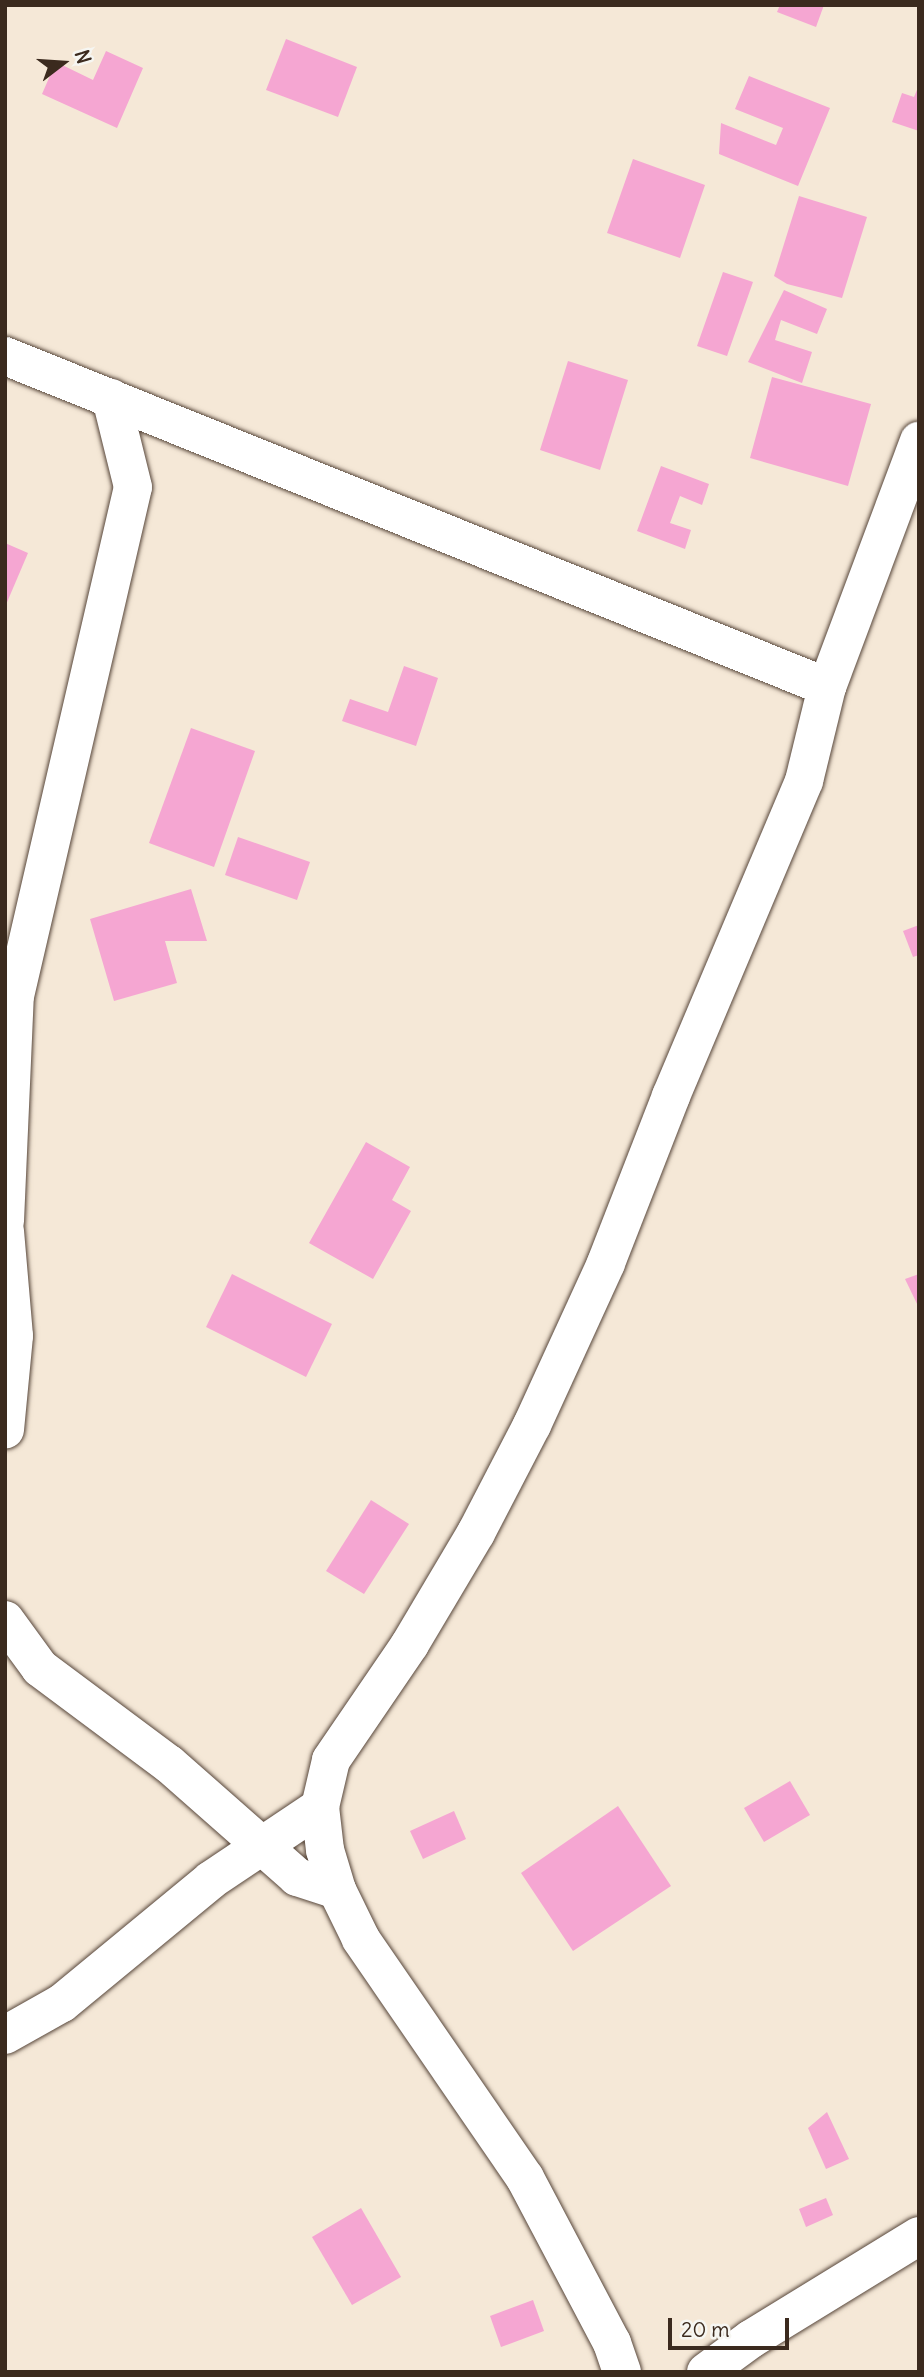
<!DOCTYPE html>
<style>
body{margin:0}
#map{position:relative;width:924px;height:2377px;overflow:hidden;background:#f5e8d7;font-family:Delius,sans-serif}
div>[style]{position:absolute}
.building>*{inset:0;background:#f5a6d2}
.roads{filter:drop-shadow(0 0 2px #57463a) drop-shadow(0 0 2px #57463a)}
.minor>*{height:38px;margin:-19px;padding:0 19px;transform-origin:19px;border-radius:19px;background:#fff}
span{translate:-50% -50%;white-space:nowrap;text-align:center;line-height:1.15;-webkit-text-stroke:7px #f6f6f2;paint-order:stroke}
.frame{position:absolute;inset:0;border:7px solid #3b2a1e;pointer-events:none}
.north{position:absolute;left:28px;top:28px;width:70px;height:70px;-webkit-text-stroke:5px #f6f6f2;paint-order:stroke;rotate:73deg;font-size:19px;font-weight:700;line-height:28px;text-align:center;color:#3b2a1e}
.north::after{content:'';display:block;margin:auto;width:24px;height:32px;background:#3b2a1e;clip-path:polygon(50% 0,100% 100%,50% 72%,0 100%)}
.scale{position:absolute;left:668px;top:2318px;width:121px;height:32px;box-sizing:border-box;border:4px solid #3b2a1e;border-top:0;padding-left:9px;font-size:21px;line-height:24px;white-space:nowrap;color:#3b2a1e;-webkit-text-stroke:5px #f6f6f2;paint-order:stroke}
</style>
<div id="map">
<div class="building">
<div style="clip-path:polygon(780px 5px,824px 5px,816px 27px,777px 12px)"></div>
<div style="clip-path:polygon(286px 39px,357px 67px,338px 117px,266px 90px)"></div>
<div style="clip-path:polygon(106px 51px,143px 68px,117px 128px,42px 94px,56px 62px,93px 80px)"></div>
<div style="clip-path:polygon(749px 76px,830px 108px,798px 186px,719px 154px,721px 123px,776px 145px,783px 128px,735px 109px)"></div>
<div style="clip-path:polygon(919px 85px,919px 131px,892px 122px,902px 93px,914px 97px)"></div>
<div style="clip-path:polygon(633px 159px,705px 185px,680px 258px,607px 233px)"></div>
<div style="clip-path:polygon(799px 196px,867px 217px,842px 298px,787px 284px,774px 276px)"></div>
<div style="clip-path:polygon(723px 272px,753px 282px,727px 356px,697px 346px)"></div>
<div style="clip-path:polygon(784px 290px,827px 309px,817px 334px,781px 320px,775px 340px,812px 352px,802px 383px,748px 362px)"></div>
<div style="clip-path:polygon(568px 361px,628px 380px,600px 470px,540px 450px)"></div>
<div style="clip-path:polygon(772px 377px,871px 404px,848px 486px,750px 458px)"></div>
<div style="clip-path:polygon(661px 466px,709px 484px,702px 505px,680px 496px,670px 523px,691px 530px,685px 549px,637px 531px)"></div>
<div style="clip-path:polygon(5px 543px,28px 553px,5px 607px)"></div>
<div style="clip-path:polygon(404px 666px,438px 678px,416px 746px,342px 721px,350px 699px,388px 712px)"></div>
<div style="clip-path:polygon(191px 728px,255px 751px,214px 867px,149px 843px)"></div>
<div style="clip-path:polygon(238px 837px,310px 862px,297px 900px,225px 875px)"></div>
<div style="clip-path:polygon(191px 889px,207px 941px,165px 941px,177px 983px,114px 1001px,90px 919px)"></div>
<div style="clip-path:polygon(919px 925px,919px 955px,913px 957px,903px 931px)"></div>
<div style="clip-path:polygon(366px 1142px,410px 1167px,392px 1200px,411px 1211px,373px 1279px,309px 1243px)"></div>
<div style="clip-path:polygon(232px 1274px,332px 1324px,306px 1377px,206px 1327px)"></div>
<div style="clip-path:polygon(919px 1274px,919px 1308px,905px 1279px)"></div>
<div style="clip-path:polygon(371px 1500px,409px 1524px,364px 1594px,326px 1571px)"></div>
<div style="clip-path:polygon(790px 1781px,810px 1815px,764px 1842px,744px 1808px)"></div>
<div style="clip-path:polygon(618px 1806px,671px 1886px,573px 1951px,521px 1873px)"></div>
<div style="clip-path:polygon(454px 1811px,466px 1839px,423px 1859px,410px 1831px)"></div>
<div style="clip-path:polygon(827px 2112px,849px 2159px,826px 2169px,808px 2128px)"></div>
<div style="clip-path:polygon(826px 2198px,833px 2215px,806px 2227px,799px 2209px)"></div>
<div style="clip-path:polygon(361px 2208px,401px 2277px,352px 2305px,312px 2237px)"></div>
<div style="clip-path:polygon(533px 2300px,544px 2331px,501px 2347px,490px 2316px)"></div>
</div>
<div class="roads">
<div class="minor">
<div style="left:5px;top:356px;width:886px;rotate:21.93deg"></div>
<div style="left:5px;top:1221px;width:225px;rotate:-87.5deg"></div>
<div style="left:15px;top:996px;width:522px;rotate:-76.95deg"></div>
<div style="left:133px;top:487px;width:92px;rotate:-103.9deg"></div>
<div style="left:5px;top:1231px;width:105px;rotate:85.1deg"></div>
<div style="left:14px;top:1336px;width:94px;rotate:95.5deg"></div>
<div style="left:5px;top:1620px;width:59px;rotate:53.9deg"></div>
<div style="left:40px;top:1668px;width:161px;rotate:36.7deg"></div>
<div style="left:169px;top:1764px;width:171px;rotate:41.4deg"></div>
<div style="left:297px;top:1877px;width:42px;rotate:18deg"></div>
<div style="left:5px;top:2035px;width:65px;rotate:-29.3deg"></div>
<div style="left:62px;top:2003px;width:193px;rotate:-39.5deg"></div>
<div style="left:211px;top:1880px;width:131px;rotate:-33.8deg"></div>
<div style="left:622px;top:2372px;width:31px;rotate:-109deg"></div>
<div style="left:612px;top:2343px;width:187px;rotate:-117.8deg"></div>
<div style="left:525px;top:2178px;width:290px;rotate:-124.5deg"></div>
<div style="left:361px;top:1939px;width:55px;rotate:-116.1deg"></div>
<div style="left:337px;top:1890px;width:42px;rotate:-106.7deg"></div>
<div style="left:325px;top:1850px;width:43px;rotate:-96.6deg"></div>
<div style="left:320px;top:1807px;width:48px;rotate:-76.8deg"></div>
<div style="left:331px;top:1760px;width:140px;rotate:-55.7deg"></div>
<div style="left:410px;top:1644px;width:129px;rotate:-59.3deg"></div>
<div style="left:476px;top:1533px;width:122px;rotate:-62.6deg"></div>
<div style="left:532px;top:1425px;width:178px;rotate:-65.4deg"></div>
<div style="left:606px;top:1263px;width:179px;rotate:-68.7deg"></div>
<div style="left:671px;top:1096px;width:342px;rotate:-67.1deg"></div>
<div style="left:804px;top:781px;width:97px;rotate:-76.3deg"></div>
<div style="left:827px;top:687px;width:263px;rotate:-69.5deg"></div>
<div style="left:706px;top:2372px;width:56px;rotate:-36.3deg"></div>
<div style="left:751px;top:2339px;width:197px;rotate:-31.5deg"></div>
</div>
</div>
<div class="frame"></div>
<div class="north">N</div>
<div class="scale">20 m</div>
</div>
